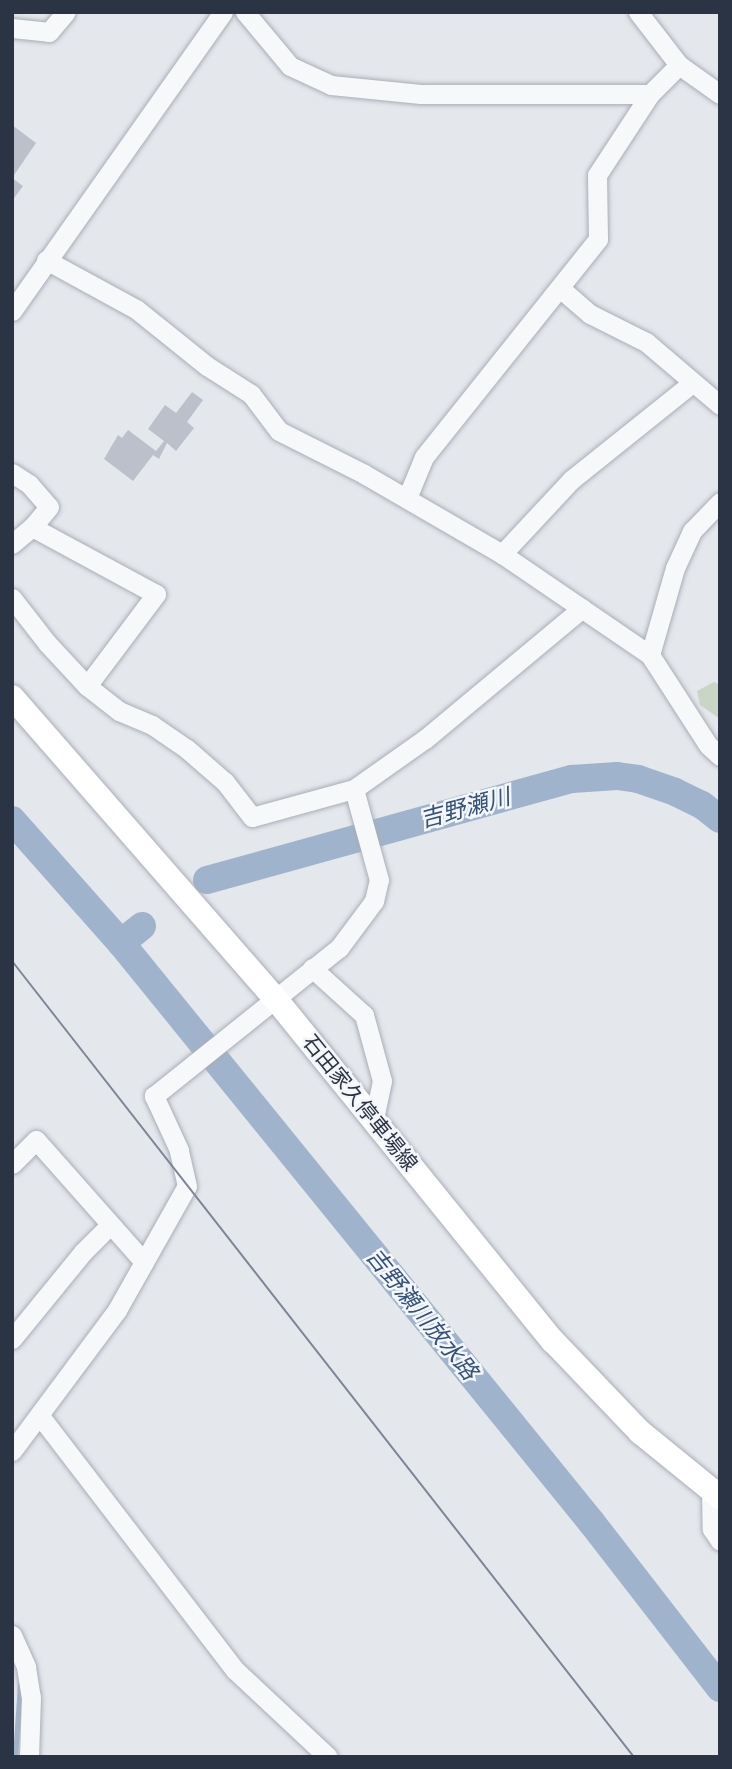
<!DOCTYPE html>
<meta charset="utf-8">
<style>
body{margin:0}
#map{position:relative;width:732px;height:1769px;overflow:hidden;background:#e4e7ec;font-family:Arial,"Noto Sans JP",sans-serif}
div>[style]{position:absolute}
.green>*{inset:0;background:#c9d6c5}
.stream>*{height:4.5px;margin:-2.25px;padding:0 2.25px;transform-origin:2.25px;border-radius:2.25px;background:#9fb4cc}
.river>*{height:28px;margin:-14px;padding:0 14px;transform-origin:14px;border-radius:14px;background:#9fb4cc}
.building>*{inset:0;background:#bbc0ca}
.roads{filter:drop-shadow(0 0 2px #a9aeb7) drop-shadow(0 0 2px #a9aeb7)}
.minor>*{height:19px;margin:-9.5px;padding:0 9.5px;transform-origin:9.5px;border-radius:9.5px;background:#f7f8fa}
.major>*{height:24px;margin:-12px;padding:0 12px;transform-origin:12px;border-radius:12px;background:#fff}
.tram>*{height:2px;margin:-1px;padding:0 1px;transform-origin:1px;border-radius:1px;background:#7d8696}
span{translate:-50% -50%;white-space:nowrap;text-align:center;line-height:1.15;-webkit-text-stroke:5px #f4f6f9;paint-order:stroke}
.street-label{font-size:21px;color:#2b3445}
.water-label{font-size:23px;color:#34527a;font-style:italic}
.frame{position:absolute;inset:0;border:14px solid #2b3445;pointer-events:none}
</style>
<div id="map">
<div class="green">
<div style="clip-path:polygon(714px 682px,720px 685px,720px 719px,700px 705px,697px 691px)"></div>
</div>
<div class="stream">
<div style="left:15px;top:1757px;width:73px;rotate:-86.1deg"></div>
</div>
<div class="river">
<div style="left:12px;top:820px;width:164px;rotate:48.5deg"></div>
<div style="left:121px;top:943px;width:27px;rotate:-39deg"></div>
<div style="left:207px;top:880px;width:379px;rotate:-15.5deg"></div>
<div style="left:572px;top:779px;width:45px;rotate:-3.8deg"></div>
<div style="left:617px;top:776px;width:21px;rotate:8deg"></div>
<div style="left:638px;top:779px;width:39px;rotate:19deg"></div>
<div style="left:675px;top:792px;width:30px;rotate:26deg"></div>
<div style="left:702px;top:805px;width:23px;rotate:38deg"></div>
<div style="left:121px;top:943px;width:747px;rotate:50.92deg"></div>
<div style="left:592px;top:1523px;width:209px;rotate:52.2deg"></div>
</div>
<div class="building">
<div style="clip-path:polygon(12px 125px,36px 143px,12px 178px)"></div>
<div style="clip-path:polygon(12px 178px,23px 186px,12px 201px)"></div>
<div style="clip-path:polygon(192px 392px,203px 400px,187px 422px,194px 428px,176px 451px,167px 443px,159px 459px,153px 455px,133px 481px,104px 459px,118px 435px,122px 438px,128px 430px,156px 451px,164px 441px,148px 429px,165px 405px,176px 413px)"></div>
</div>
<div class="roads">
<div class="minor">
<div style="left:245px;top:12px;width:70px;rotate:50.2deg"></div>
<div style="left:290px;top:66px;width:45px;rotate:24.9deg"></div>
<div style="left:331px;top:85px;width:90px;rotate:5.7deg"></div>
<div style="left:421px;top:94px;width:229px"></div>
<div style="left:638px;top:12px;width:67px;rotate:52.3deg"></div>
<div style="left:679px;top:65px;width:50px;rotate:35.3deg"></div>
<div style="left:12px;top:28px;width:37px;rotate:6deg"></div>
<div style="left:49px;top:32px;width:26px;rotate:-50deg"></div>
<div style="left:46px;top:260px;width:102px;rotate:28.6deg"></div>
<div style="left:136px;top:309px;width:91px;rotate:38.8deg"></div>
<div style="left:207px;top:366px;width:52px;rotate:32.5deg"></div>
<div style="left:251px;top:394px;width:46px;rotate:52.9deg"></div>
<div style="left:279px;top:431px;width:95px;rotate:26.8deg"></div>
<div style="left:364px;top:474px;width:160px;rotate:30.1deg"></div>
<div style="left:502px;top:554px;width:179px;rotate:34.3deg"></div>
<div style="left:650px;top:655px;width:107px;rotate:57.2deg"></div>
<div style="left:708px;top:745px;width:16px;rotate:43deg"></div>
<div style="left:561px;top:289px;width:38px;rotate:41deg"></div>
<div style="left:590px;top:314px;width:63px;rotate:26.6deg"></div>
<div style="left:646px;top:342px;width:97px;rotate:40.4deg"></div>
<div style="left:12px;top:311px;width:366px;rotate:-54.8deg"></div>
<div style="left:12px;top:473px;width:20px;rotate:33deg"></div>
<div style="left:29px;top:484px;width:30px;rotate:49deg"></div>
<div style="left:49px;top:507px;width:26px;rotate:130deg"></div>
<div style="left:32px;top:527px;width:26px;rotate:140deg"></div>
<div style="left:407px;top:498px;width:44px;rotate:-67.5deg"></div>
<div style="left:424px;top:457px;width:279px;rotate:-51.4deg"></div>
<div style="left:598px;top:239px;width:64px;rotate:-90.9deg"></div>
<div style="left:597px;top:175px;width:97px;rotate:-56.8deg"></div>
<div style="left:650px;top:94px;width:41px;rotate:-45deg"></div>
<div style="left:32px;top:527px;width:141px;rotate:28.4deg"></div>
<div style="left:156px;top:594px;width:115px;rotate:126.9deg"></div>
<div style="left:502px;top:554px;width:101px;rotate:-47deg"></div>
<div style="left:571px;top:480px;width:155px;rotate:-38.7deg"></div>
<div style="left:12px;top:598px;width:57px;rotate:52.1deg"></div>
<div style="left:47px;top:643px;width:59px;rotate:47.1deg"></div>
<div style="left:87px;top:686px;width:41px;rotate:38deg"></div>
<div style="left:119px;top:711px;width:36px;rotate:23deg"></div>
<div style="left:152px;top:725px;width:42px;rotate:34.4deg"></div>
<div style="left:187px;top:749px;width:50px;rotate:41deg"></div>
<div style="left:225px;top:782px;width:44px;rotate:52.4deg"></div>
<div style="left:252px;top:817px;width:106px;rotate:-15.4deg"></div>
<div style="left:354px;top:789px;width:87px;rotate:-35.2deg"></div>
<div style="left:425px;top:739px;width:204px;rotate:-39.8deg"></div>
<div style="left:650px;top:655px;width:91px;rotate:-74deg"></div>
<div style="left:675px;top:568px;width:41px;rotate:-65.3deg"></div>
<div style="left:692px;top:531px;width:40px;rotate:-46deg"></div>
<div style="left:312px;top:968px;width:70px;rotate:42.1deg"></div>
<div style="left:364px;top:1015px;width:68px;rotate:74.7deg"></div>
<div style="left:382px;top:1081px;width:40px;rotate:102deg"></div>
<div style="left:12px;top:1164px;width:34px;rotate:-45deg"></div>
<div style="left:36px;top:1140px;width:163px;rotate:48.5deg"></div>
<div style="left:12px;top:1339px;width:112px;rotate:-50.8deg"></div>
<div style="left:83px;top:1252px;width:38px;rotate:-45deg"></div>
<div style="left:40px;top:1416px;width:320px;rotate:52.5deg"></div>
<div style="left:235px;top:1670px;width:127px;rotate:43.1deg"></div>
<div style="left:12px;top:1451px;width:176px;rotate:-53.3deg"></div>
<div style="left:117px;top:1310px;width:142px;rotate:-60.6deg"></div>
<div style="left:187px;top:1186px;width:37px;rotate:-103deg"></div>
<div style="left:179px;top:1150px;width:60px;rotate:-114.8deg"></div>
<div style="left:154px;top:1096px;width:237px;rotate:-38.7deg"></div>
<div style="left:339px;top:948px;width:59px;rotate:-53.3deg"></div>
<div style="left:374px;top:901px;width:22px;rotate:-77deg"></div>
<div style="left:379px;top:880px;width:94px;rotate:-105.4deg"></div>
<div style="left:711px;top:1490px;width:39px;rotate:89deg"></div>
<div style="left:712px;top:1529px;width:14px;rotate:56deg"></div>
<div style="left:12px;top:1635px;width:35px;rotate:66deg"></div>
<div style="left:26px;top:1667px;width:30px;rotate:81deg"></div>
<div style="left:31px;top:1697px;width:60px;rotate:91.9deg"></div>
</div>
<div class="major">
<div style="left:12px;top:697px;width:398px;rotate:48.9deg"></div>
<div style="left:274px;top:997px;width:443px;rotate:51deg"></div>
<div style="left:553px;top:1341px;width:126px;rotate:46.3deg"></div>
<div style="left:640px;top:1432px;width:103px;rotate:39.1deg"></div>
</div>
</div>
<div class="tram">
<div style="left:12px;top:961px;width:1010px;rotate:52deg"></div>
</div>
<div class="street-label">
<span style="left:360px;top:1103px;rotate:51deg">石田家久停車場線</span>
</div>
<div class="water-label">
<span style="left:465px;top:808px;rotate:-15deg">吉野瀬川</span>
<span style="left:422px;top:1314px;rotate:51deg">吉野瀬川放水路</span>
</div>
<div class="frame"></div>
</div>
